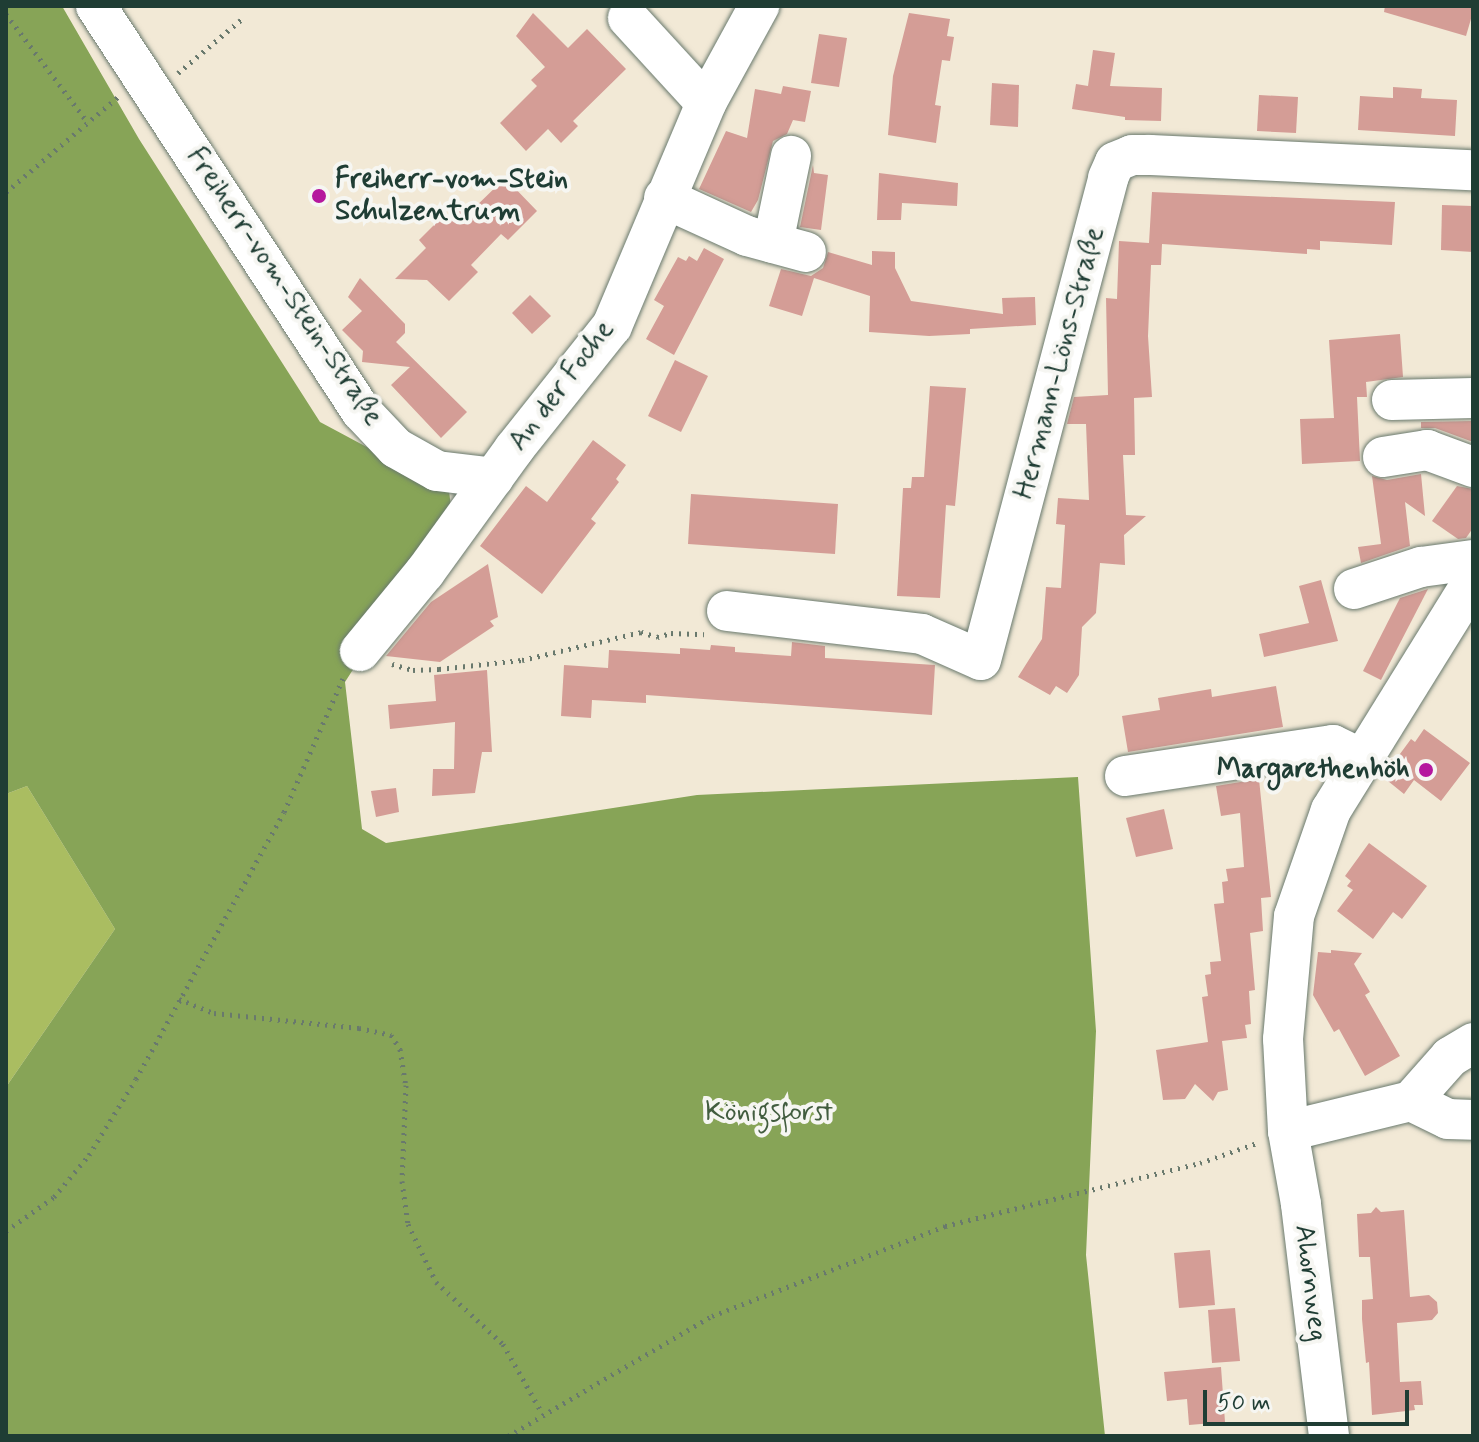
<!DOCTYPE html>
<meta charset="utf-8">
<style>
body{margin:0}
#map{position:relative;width:1479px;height:1442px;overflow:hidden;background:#f2e9d6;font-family:Mynerve,sans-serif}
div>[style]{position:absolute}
.green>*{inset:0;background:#aabd61}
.forest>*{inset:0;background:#87a457}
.building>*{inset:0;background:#d49d96}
.path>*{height:5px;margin-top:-2.5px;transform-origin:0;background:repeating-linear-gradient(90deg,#69796d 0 2px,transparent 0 8px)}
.roads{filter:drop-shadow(0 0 2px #69796d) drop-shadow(0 0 2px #69796d)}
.minor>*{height:40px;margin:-20px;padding:0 20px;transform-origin:20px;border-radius:20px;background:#fff}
.dots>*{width:22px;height:22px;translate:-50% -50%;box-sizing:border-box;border:4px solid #f6f6f2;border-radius:50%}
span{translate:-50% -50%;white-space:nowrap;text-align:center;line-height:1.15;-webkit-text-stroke:8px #f6f6f2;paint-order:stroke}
.poi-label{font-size:28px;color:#1f3d34;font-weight:700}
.left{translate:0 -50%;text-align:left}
.right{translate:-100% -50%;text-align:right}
.street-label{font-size:28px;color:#1f3d34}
.park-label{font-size:28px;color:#425d3f}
.frame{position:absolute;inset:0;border:8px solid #1f3d34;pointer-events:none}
.scale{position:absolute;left:1203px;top:1390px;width:206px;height:36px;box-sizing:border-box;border:4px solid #1f3d34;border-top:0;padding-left:10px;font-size:24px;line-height:28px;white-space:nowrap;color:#1f3d34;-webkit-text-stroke:6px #f6f6f2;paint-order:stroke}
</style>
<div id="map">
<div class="green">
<div style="clip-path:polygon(27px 786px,115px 929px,6px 1087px,6px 794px)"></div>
</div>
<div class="forest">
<div style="clip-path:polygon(6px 6px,62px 6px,139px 139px,320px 422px,449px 491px,452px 515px,345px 682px,362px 829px,386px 843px,697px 795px,1078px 777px,1096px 1031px,1086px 1255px,1105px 1436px,6px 1436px,6px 1087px,115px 929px,27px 786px,6px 794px)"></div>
</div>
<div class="building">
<div style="clip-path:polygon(1385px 6px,1473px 6px,1473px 12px,1466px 36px,1384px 12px)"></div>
<div style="clip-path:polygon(533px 13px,568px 48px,587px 29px,626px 69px,573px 121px,578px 126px,561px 143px,548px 129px,526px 151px,500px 123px,537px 86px,531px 80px,545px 67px,516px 36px)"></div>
<div style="clip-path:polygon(909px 13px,950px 19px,947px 36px,954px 37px,950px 61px,942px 60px,935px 105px,941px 106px,936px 143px,888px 135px,893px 76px)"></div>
<div style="clip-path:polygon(819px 34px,847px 38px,839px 87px,811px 83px)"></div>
<div style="clip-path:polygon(1093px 50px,1115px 53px,1110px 86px,1162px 88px,1161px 121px,1125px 120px,1125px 117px,1072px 109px,1076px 84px,1088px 86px)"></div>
<div style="clip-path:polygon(992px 83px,1019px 85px,1018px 127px,990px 125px)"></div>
<div style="clip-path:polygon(783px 86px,811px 91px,805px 122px,793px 120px,787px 134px,773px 141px,758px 200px,751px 212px,699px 189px,726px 131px,747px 138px,755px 89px,781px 94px)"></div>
<div style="clip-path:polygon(1393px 87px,1422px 89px,1421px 98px,1457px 100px,1455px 136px,1358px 130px,1360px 96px,1393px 98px)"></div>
<div style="clip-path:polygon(1259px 95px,1298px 97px,1296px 133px,1257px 131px)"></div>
<div style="clip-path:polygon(813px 165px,814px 173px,828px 175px,821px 230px,800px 227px)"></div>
<div style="clip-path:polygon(879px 173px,958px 183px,957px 206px,902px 203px,901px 220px,877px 220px)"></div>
<div style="clip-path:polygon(505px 178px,537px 211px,508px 240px,501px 234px,471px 265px,478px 272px,449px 301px,427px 280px,395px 279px,426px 248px,419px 240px,440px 219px,444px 223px,462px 207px,468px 214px)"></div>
<div style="clip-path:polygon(1152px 192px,1395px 202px,1392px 245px,1320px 241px,1320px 250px,1307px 249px,1307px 254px,1162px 244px,1161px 265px,1151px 265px,1148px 336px,1152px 397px,1134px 398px,1135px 455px,1123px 455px,1126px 515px,1146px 516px,1124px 535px,1125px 565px,1100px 563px,1096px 613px,1082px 627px,1079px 675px,1067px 693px,1056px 686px,1050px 695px,1018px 677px,1042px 639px,1046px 587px,1061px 588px,1065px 525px,1056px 524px,1058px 498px,1089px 500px,1086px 424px,1067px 424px,1074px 397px,1108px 395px,1106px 298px,1117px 299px,1119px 241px,1149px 243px)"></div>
<div style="clip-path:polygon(1442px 205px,1473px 206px,1473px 252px,1441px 250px)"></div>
<div style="clip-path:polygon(704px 248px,724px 259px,674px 355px,646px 339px,664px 306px,654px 300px,678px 257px,686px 261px,689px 256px,697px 261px)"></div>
<div style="clip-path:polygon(872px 251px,895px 252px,895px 268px,911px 301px,1003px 314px,1002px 298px,1035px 297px,1036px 325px,970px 329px,970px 334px,929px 336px,869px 332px,870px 296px,814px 278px,802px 316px,769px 306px,781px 269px,811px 276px,823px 268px,828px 252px,872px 265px)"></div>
<div style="clip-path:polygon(360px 278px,405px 324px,405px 333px,396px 342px,467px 412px,441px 438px,391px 385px,410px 367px,362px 362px,363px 351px,342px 330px,362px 311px,348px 297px)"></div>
<div style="clip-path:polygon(530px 295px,551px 316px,532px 334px,512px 313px)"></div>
<div style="clip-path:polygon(1400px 334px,1403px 377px,1366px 382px,1367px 397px,1357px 397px,1360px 461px,1302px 464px,1300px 419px,1334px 418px,1329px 340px)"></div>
<div style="clip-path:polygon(675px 360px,708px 376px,681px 432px,648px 416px)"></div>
<div style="clip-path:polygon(930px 386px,966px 388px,955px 506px,946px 505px,940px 598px,897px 596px,903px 488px,911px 488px,912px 477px,924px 477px)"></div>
<div style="clip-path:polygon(1473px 421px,1473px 442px,1435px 428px,1421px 428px,1421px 422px)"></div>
<div style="clip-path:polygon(593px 440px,626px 465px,616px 479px,619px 482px,591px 519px,596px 523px,542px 594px,480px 546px,526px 486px,547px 502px)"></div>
<div style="clip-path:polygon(1421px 474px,1425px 516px,1405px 502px,1410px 546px,1361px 563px,1358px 547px,1381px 544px,1372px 476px,1387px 480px)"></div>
<div style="clip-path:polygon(1457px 486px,1473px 489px,1473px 528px,1466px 538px,1458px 539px,1432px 521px)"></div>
<div style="clip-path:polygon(691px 494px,838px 504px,835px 554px,688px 544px)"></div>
<div style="clip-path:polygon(488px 564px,498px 617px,490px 621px,494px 626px,440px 662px,386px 656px,431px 602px)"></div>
<div style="clip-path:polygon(1321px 580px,1338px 641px,1264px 657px,1259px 634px,1309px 623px,1299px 586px)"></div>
<div style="clip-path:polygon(1428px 589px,1381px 680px,1363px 671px,1400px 598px)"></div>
<div style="clip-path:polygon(792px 642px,825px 646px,825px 658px,935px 665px,932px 715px,646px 695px,646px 703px,592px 700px,591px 718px,561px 716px,564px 665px,608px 668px,609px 650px,680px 654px,680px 648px,710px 650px,711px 645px,735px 647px,735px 652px,791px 656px)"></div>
<div style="clip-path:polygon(487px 670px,492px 752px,482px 752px,475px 793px,432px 796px,433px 769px,454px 769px,455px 722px,390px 729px,388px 705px,436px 701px,434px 675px)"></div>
<div style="clip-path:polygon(1276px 686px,1283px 727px,1128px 752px,1122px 716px,1160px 710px,1158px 698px,1211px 689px,1212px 697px)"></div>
<div style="clip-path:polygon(1424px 729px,1470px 763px,1441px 801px,1414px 780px,1404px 794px,1383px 777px,1411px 739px,1415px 742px)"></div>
<div style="clip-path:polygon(1259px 779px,1271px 897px,1261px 898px,1263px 931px,1250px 933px,1255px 990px,1249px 991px,1251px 1024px,1245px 1025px,1247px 1038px,1222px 1041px,1228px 1090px,1218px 1092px,1213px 1101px,1195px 1084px,1185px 1099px,1163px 1100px,1156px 1050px,1208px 1042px,1202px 997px,1208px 996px,1205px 975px,1211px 974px,1210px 962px,1221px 961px,1214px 904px,1224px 903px,1222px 882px,1228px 881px,1226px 869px,1244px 867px,1240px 813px,1221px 816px,1216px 786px)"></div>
<div style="clip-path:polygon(396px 788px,399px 812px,376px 817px,371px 791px)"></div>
<div style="clip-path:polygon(1164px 809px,1173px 849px,1136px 857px,1126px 818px)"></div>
<div style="clip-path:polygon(1369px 843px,1427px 886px,1402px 919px,1393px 912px,1373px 939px,1337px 911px,1353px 890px,1347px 886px,1351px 881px,1345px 876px)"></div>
<div style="clip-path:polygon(1331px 950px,1362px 953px,1354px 964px,1370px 992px,1365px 995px,1400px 1056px,1365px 1076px,1339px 1029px,1334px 1032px,1313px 995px,1318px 952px,1331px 953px)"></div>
<div style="clip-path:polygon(1376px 1207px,1381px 1212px,1404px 1210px,1410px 1297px,1429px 1295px,1437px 1302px,1438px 1313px,1432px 1320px,1397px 1323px,1400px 1382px,1421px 1381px,1423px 1405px,1414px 1405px,1415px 1410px,1372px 1415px,1369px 1362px,1366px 1363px,1362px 1319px,1362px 1300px,1373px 1299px,1370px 1257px,1359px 1257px,1357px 1214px,1371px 1213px)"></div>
<div style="clip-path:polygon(1210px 1250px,1215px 1305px,1179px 1308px,1174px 1253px)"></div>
<div style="clip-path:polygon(1235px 1308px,1240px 1361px,1212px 1363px,1208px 1310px)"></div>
<div style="clip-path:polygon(1221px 1367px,1225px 1422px,1189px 1425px,1187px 1399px,1167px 1401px,1164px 1372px)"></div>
</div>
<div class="path">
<div style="left:6px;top:14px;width:136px;rotate:53deg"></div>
<div style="left:178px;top:73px;width:84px;rotate:-40.2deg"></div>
<div style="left:6px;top:192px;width:147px;rotate:-40.3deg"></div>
<div style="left:392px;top:664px;width:22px;rotate:16deg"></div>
<div style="left:413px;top:670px;width:26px;rotate:-2deg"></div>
<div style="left:439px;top:669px;width:83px;rotate:-6.2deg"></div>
<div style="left:522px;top:660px;width:122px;rotate:-13.2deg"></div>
<div style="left:641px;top:632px;width:17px;rotate:17deg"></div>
<div style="left:657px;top:637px;width:15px;rotate:-16deg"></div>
<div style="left:671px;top:633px;width:33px;rotate:2deg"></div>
<div style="left:179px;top:999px;width:38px;rotate:22deg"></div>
<div style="left:214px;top:1013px;width:146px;rotate:5.9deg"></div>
<div style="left:359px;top:1028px;width:33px;rotate:12deg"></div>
<div style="left:391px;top:1035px;width:17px;rotate:57deg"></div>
<div style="left:400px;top:1049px;width:36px;rotate:81deg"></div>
<div style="left:406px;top:1085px;width:96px;rotate:92.4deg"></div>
<div style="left:402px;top:1181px;width:43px;rotate:82.1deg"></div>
<div style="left:408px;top:1224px;width:64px;rotate:64.2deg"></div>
<div style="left:436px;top:1282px;width:91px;rotate:42.8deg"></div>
<div style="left:503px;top:1344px;width:79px;rotate:60.5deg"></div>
<div style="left:6px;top:1231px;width:59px;rotate:-35.3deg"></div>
<div style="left:54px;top:1197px;width:55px;rotate:-50.2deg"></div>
<div style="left:89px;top:1155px;width:89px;rotate:-58.3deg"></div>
<div style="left:136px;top:1079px;width:305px;rotate:-61deg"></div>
<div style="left:284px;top:812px;width:146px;rotate:-66.2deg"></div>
<div style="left:508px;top:1436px;width:237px;rotate:-30.5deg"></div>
<div style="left:712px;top:1316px;width:250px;rotate:-21.1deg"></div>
<div style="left:945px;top:1226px;width:263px;rotate:-13.9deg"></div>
<div style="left:1200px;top:1163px;width:60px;rotate:-19.3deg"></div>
</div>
<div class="roads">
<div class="minor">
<div style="left:96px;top:6px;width:484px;rotate:56.8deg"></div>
<div style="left:361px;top:411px;width:51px;rotate:46.6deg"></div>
<div style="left:396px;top:448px;width:47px;rotate:29.3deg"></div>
<div style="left:437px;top:471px;width:57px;rotate:7deg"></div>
<div style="left:628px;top:18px;width:115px;rotate:47.5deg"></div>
<div style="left:664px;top:198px;width:91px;rotate:24.6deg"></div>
<div style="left:747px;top:236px;width:61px;rotate:15.2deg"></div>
<div style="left:773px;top:243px;width:89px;rotate:-78.3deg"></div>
<div style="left:1392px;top:400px;width:81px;rotate:-1.4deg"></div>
<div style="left:1383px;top:457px;width:45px;rotate:-9deg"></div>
<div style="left:1427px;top:450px;width:49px;rotate:20.3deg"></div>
<div style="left:1354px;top:589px;width:71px;rotate:-18.2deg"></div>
<div style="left:1421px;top:567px;width:52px;rotate:-7.7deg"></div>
<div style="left:727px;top:611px;width:196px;rotate:6.7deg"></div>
<div style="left:922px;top:634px;width:64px;rotate:23.8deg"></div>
<div style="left:981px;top:660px;width:498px;rotate:-75.2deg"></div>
<div style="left:1108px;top:178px;width:17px;rotate:-66deg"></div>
<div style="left:1115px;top:162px;width:18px;rotate:-22deg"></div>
<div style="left:1132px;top:155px;width:18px"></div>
<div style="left:1150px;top:155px;width:323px;rotate:2.7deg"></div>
<div style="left:360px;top:651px;width:102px;rotate:-50.6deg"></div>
<div style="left:425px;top:572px;width:152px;rotate:-54.1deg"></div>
<div style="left:514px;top:449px;width:157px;rotate:-51.5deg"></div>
<div style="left:612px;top:326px;width:242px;rotate:-67.1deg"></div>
<div style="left:706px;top:103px;width:111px;rotate:-61.3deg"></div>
<div style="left:1125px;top:776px;width:210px;rotate:-8.5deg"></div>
<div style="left:1333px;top:745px;width:32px;rotate:26deg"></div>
<div style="left:1411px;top:1101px;width:59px;rotate:-48.4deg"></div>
<div style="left:1450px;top:1057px;width:27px;rotate:-31deg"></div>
<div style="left:1288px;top:1131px;width:127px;rotate:-13.7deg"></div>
<div style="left:1411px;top:1101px;width:41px;rotate:25.9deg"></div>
<div style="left:1448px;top:1119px;width:25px;rotate:2deg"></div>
<div style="left:1329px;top:1436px;width:234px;rotate:-96.9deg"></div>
<div style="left:1301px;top:1204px;width:74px;rotate:-100.1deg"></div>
<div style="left:1288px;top:1131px;width:92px;rotate:-93.1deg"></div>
<div style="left:1283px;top:1039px;width:123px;rotate:-84.9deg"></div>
<div style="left:1294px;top:916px;width:112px;rotate:-70.8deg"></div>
<div style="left:1331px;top:810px;width:269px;rotate:-58.2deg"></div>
</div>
</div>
<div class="dots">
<div style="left:319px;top:196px;background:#b5179e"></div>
<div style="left:1426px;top:770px;background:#b5179e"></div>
</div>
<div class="poi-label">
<span class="left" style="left:335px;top:196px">Freiherr-vom-Stein<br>Schulzentrum</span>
<span class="right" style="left:1410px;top:770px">Margarethenhöh</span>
</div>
<div class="street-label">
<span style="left:284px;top:287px;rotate:56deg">Freiherr-vom-Stein-Straße</span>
<span style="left:1060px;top:363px;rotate:-75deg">Hermann-Löns-Straße</span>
<span style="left:562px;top:386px;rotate:-53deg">An der Foche</span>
<span style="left:1310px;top:1283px;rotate:83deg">Ahornweg</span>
</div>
<div class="park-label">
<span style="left:769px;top:1113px">Königsforst</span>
</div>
<div class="frame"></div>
<div class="scale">50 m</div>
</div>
